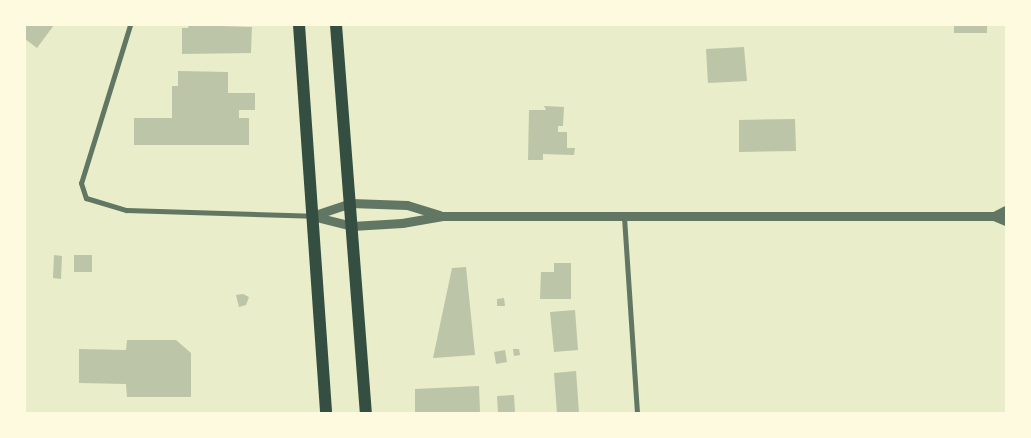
<!DOCTYPE html>
<style>
body{margin:0}
#map{position:relative;width:1031px;height:438px;overflow:hidden;background:#e9edc9;font-family:"Crimson Pro",serif}
div>[style]{position:absolute}
.building>*{inset:0;background:#bcc5a7}
.minor>*{height:5px;margin:-2.5px;padding:0 2.5px;transform-origin:2.5px;border-radius:2.5px;background:#617663}
.tertiary>*{height:9px;margin:-4.5px;padding:0 4.5px;transform-origin:4.5px;border-radius:4.5px;background:#617663}
.trunk>*{height:12px;margin:-6px;padding:0 6px;transform-origin:6px;border-radius:6px;background:#344e41}
span{translate:-50% -50%;white-space:nowrap;text-align:center;line-height:1.15;-webkit-text-stroke:5px #fefae0;paint-order:stroke}
.frame{position:absolute;inset:0;border:26px solid #fefae0;pointer-events:none}
</style>
<div id="map">
<div class="building">
<div style="clip-path:polygon(25px 25px,54px 25px,37px 48px,25px 39px)"></div>
<div style="clip-path:polygon(189px 25px,252px 27px,251px 53px,182px 54px,182px 28px,188px 28px)"></div>
<div style="clip-path:polygon(954px 25px,987px 25px,987px 33px,954px 33px)"></div>
<div style="clip-path:polygon(744px 47px,747px 81px,708px 83px,706px 49px)"></div>
<div style="clip-path:polygon(178px 71px,228px 72px,228px 93px,255px 93px,255px 110px,239px 110px,239px 118px,249px 118px,249px 145px,134px 145px,134px 118px,172px 118px,172px 86px,178px 86px)"></div>
<div style="clip-path:polygon(544px 106px,564px 107px,563px 126px,558px 126px,558px 132px,567px 132px,567px 148px,575px 148px,574px 155px,543px 154px,543px 160px,528px 160px,529px 110px,546px 110px)"></div>
<div style="clip-path:polygon(795px 119px,796px 151px,739px 152px,739px 120px)"></div>
<div style="clip-path:polygon(54px 255px,62px 256px,61px 279px,53px 278px)"></div>
<div style="clip-path:polygon(74px 255px,92px 255px,92px 272px,74px 272px)"></div>
<div style="clip-path:polygon(554px 263px,571px 263px,571px 299px,540px 299px,541px 272px,554px 272px)"></div>
<div style="clip-path:polygon(466px 267px,475px 355px,433px 358px,452px 268px)"></div>
<div style="clip-path:polygon(243px 294px,249px 297px,246px 305px,239px 307px,236px 295px)"></div>
<div style="clip-path:polygon(504px 298px,505px 306px,497px 306px,497px 299px)"></div>
<div style="clip-path:polygon(575px 310px,578px 350px,554px 352px,550px 312px)"></div>
<div style="clip-path:polygon(127px 340px,176px 340px,191px 353px,191px 397px,127px 397px,126px 384px,79px 383px,79px 349px,126px 350px)"></div>
<div style="clip-path:polygon(513px 349px,519px 349px,520px 355px,514px 356px)"></div>
<div style="clip-path:polygon(505px 350px,507px 362px,496px 364px,494px 352px)"></div>
<div style="clip-path:polygon(576px 371px,579px 413px,557px 413px,554px 373px)"></div>
<div style="clip-path:polygon(479px 386px,480px 412px,415px 413px,415px 389px)"></div>
<div style="clip-path:polygon(514px 395px,515px 413px,498px 413px,497px 396px)"></div>
</div>
<div class="minor">
<div style="left:130px;top:25px;width:165px;rotate:107.2deg"></div>
<div style="left:81px;top:183px;width:16px;rotate:72deg"></div>
<div style="left:86px;top:198px;width:42px;rotate:16.7deg"></div>
<div style="left:126px;top:210px;width:186px;rotate:1.8deg"></div>
<div style="left:624px;top:217px;width:196px;rotate:86.2deg"></div>
</div>
<div class="tertiary">
<div style="left:312px;top:216px;width:41px;rotate:14deg"></div>
<div style="left:352px;top:226px;width:50px;rotate:-3.4deg"></div>
<div style="left:402px;top:223px;width:41px;rotate:-9.9deg"></div>
<div style="left:442px;top:216px;width:552px"></div>
<div style="left:994px;top:216px;width:13px;rotate:-27deg"></div>
<div style="left:312px;top:216px;width:41px;rotate:-18.4deg"></div>
<div style="left:351px;top:203px;width:56px;rotate:2deg"></div>
<div style="left:407px;top:205px;width:34px;rotate:17deg"></div>
<div style="left:994px;top:216px;width:13px;rotate:23deg"></div>
</div>
<div class="trunk">
<div style="left:299px;top:25px;width:389px;rotate:86deg"></div>
<div style="left:336px;top:25px;width:389px;rotate:85.6deg"></div>
</div>
<div class="frame"></div>
</div>
